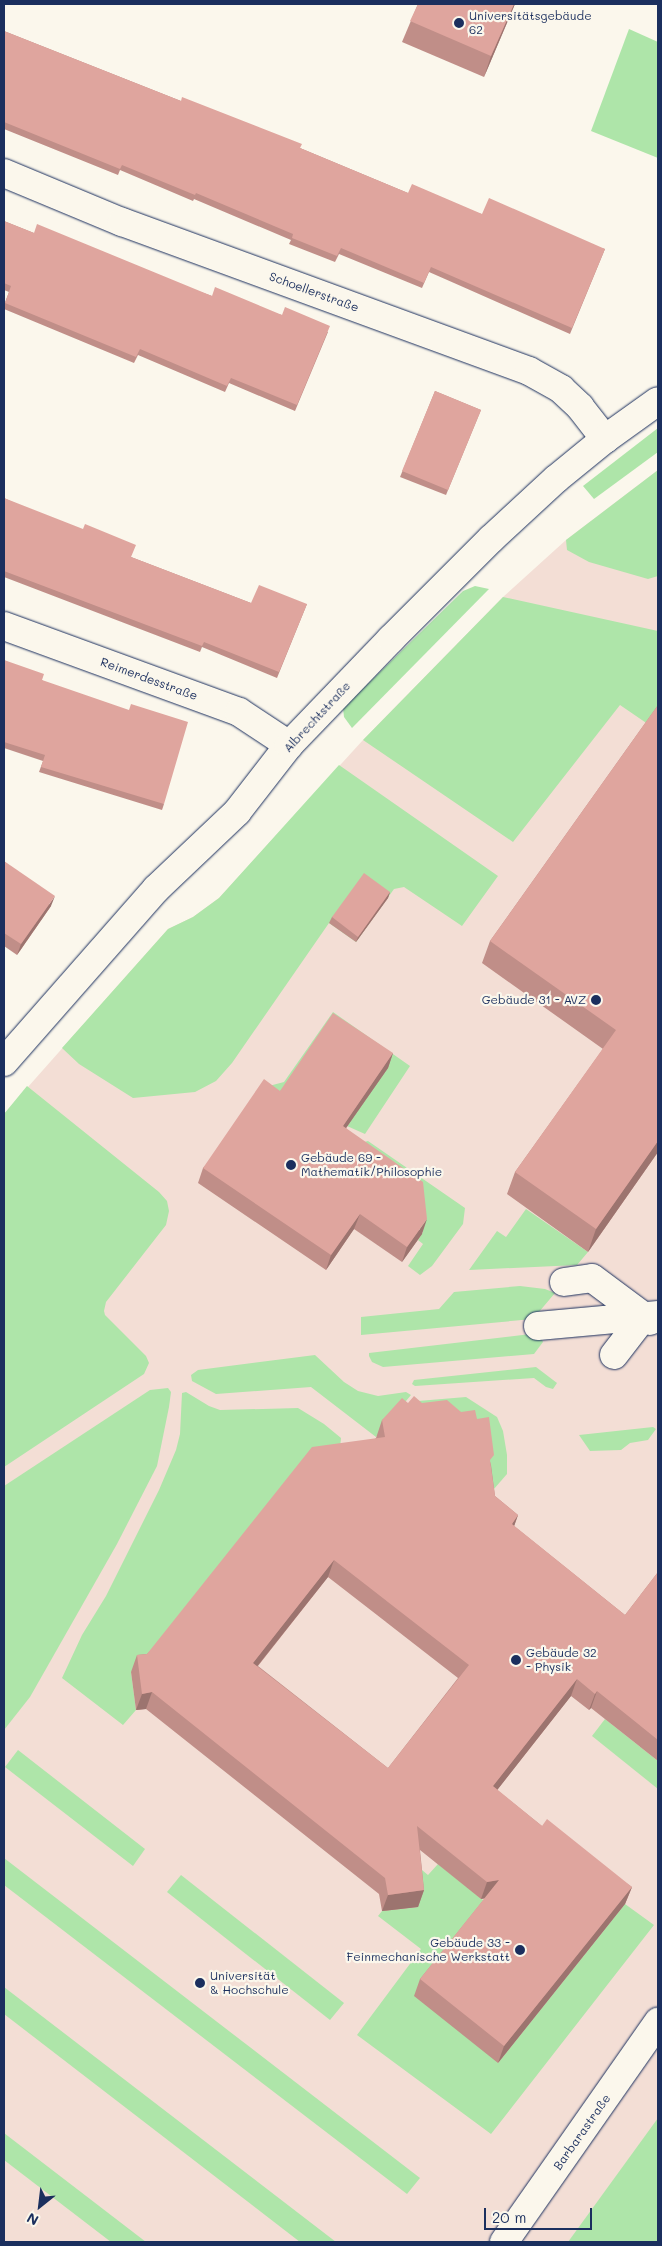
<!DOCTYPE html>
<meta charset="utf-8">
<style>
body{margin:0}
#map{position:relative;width:662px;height:2246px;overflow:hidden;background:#fbf7ec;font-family:Mali,sans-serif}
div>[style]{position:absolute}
.built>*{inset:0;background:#f3ded5}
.green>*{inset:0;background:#aee5a9}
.roads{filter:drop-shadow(0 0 1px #1b2f5e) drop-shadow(0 0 1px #1b2f5e)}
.minor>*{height:28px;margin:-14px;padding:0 14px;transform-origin:14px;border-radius:14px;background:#fbf7ec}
.wall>*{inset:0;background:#c08e88}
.shaded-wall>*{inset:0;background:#9c746f}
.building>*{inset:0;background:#dfa59e}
.dots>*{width:14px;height:14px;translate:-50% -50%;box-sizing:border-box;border:2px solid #fbf7ec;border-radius:50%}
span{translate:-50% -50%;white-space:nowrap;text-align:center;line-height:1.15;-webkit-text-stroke:4.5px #fbf7ec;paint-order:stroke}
.poi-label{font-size:12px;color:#1b2f5e}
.left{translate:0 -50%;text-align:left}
.right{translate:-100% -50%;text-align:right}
.street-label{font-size:12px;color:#1b2f5e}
.frame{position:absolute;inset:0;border:5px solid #1b2f5e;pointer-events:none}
.north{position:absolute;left:15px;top:2181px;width:50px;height:50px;-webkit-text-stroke:4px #fbf7ec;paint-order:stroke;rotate:209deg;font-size:14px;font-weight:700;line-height:20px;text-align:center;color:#1b2f5e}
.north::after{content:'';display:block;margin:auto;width:18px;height:22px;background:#1b2f5e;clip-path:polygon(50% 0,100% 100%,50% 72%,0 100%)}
.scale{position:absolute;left:484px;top:2208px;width:108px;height:22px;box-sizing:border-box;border:2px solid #1b2f5e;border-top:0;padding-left:6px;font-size:15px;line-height:18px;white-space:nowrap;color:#1b2f5e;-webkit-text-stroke:4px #fbf7ec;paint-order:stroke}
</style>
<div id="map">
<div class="built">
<div style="clip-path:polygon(658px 470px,658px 2242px,4px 2242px,4px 1114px,168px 929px,193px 917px,219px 898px,363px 740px,503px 597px,566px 540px)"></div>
</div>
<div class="green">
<div style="clip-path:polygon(629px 29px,658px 42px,658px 158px,591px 131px)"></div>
<div style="clip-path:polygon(658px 428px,658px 452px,594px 499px,583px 486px)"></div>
<div style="clip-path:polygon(658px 470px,658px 576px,648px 579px,589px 562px,567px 550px,566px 540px)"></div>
<div style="clip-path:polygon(475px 586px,489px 589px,352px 728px,344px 717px,343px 708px,463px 591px)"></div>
<div style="clip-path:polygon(503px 597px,658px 631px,658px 731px,620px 705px,513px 842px,363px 740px)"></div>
<div style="clip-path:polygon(339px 765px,498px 876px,462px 926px,404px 887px,394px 889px,356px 942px,329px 923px,232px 1063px,216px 1081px,195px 1092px,133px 1098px,79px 1064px,62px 1048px,168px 929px,193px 917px,219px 898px)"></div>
<div style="clip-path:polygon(333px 1012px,410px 1066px,365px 1134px,347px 1126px,387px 1068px,274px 1106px,265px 1087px,284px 1082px)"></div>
<div style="clip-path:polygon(27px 1086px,159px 1192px,167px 1201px,169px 1211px,166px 1225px,106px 1302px,104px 1311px,105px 1315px,146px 1356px,149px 1363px,144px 1374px,4px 1467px,4px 1114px)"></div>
<div style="clip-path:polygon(368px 1141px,465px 1208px,463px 1224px,432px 1266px,420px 1275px,408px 1266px,423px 1244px,418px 1240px,423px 1232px,346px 1147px)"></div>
<div style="clip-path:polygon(526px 1209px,588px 1252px,577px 1265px,469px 1270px,497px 1231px,506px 1237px)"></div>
<div style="clip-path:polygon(520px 1286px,545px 1289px,555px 1293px,533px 1319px,361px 1335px,361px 1317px,439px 1309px,454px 1292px)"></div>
<div style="clip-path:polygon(539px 1333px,543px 1342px,534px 1354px,383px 1367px,372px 1362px,369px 1356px,369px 1353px)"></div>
<div style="clip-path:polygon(315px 1355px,344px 1382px,358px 1391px,378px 1396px,406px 1392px,411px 1395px,376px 1437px,311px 1387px,216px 1394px,192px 1381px,191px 1375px,198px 1370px)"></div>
<div style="clip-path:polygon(536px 1367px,557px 1383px,553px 1389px,546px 1387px,534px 1378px,415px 1386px,412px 1384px,414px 1380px)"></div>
<div style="clip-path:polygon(168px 1388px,171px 1392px,169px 1407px,157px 1466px,117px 1544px,30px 1697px,4px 1730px,4px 1486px,150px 1390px)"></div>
<div style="clip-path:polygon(186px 1392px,209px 1406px,220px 1410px,298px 1408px,324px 1424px,341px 1438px,339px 1459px,152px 1657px,131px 1672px,136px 1710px,123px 1725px,62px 1678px,82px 1635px,106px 1596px,159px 1490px,176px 1450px,180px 1434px,182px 1393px)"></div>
<div style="clip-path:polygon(466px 1397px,497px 1417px,503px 1431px,507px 1455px,507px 1474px,487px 1497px,418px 1401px)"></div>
<div style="clip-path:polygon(653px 1427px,656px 1429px,648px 1440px,630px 1443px,621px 1450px,590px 1451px,579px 1435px)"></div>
<div style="clip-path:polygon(605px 1719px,658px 1761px,658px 1789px,592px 1736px)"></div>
<div style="clip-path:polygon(18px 1750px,145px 1849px,133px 1866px,5px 1767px)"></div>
<div style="clip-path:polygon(4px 1858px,420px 2178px,407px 2194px,4px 1885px)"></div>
<div style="clip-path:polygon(438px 1864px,488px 1904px,498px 2063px,625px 1904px,654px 1925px,491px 2134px,357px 2035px,421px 1949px,378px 1916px,382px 1911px,418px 1907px,422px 1870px,428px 1875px)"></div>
<div style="clip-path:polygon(181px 1875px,344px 2003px,330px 2020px,167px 1892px)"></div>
<div style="clip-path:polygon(4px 1987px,336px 2242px,300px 2242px,4px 2014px)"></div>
<div style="clip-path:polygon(658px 2118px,658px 2242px,568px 2242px)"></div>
<div style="clip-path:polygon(4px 2133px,146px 2242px,111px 2242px,4px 2160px)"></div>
</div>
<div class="roads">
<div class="minor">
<div style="left:4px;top:173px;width:128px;rotate:22.6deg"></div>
<div style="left:122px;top:222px;width:433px;rotate:20.1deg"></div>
<div style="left:529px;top:371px;width:37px;rotate:29deg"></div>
<div style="left:561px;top:389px;width:26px;rotate:43deg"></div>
<div style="left:580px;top:407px;width:41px;rotate:52deg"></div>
<div style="left:4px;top:626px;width:250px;rotate:20.1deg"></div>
<div style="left:239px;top:712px;width:60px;rotate:33.4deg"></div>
<div style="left:4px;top:1062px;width:230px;rotate:-48.7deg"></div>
<div style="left:156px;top:889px;width:112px;rotate:-43.5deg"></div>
<div style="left:237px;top:812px;width:85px;rotate:-52.2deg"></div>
<div style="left:289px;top:745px;width:147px;rotate:-46.1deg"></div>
<div style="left:391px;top:639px;width:141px;rotate:-45deg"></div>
<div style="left:491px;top:539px;width:88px;rotate:-42.7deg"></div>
<div style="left:556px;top:479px;width:63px;rotate:-39.2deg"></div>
<div style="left:605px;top:439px;width:65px;rotate:-35.6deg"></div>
<div style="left:564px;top:1282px;width:28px;rotate:-8deg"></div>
<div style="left:592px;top:1278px;width:72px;rotate:36.6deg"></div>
<div style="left:538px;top:1326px;width:121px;rotate:-5.2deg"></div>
<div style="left:614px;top:1355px;width:49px;rotate:-52.4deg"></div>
<div style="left:504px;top:2242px;width:269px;rotate:-55deg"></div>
</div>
</div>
<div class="wall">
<div style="clip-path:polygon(418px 4px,515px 4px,484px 77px,402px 42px)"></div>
<div style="clip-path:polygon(4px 31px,181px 101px,300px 148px,408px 193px,605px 249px,570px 334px,429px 272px,422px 288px,339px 254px,335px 262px,289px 244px,291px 240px,194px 199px,193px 201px,120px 170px,118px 175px,4px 129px)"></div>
<div style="clip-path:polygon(4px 221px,34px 233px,212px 296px,282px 315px,328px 332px,295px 411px,229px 383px,225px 392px,138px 355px,134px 363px,4px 309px,4px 305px,9px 292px,4px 290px)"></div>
<div style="clip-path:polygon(435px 391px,481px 410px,446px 495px,400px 477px)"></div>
<div style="clip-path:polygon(4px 498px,131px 557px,251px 603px,307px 604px,277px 678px,202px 647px,200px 652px,4px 577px)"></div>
<div style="clip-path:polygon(4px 660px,42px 680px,164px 804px,162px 810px,39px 772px,43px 761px,4px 748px)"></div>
<div style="clip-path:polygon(658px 705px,658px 1152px,588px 1252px,507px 1194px,515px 1172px,603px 1049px,482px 963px,490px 941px)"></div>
<div style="clip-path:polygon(4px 861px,51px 906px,17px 955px,4px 946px)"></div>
<div style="clip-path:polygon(390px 892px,388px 898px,356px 942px,329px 923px,332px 917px)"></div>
<div style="clip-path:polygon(393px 1053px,388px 1068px,346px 1128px,422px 1234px,402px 1262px,354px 1229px,326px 1270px,198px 1183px,203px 1168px,280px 1091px)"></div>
<div style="clip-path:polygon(evenodd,408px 1403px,422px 1403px,461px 1412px,477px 1419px,491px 1465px,495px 1496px,518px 1515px,514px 1526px,625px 1615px,658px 1572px,658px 1761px,591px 1708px,589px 1710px,571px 1696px,497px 1790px,542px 1826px,632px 1887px,625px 1904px,498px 2063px,414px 1996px,420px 1979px,485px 1898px,481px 1899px,420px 1850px,424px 1890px,418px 1907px,382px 1911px,379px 1894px,146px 1709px,136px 1710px,131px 1672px,137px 1655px,147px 1654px,376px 1438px,382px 1420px,408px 1403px,328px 1577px,458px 1678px,388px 1768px,258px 1666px,328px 1577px)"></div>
</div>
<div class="shaded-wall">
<div style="clip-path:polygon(514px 4px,515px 4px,484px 77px,491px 56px)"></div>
<div style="clip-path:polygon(390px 892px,388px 898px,356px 942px,358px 937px)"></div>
<div style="clip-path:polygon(55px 896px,51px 906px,17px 955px,21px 944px)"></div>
<div style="clip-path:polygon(393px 1053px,388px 1068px,337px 1141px,343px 1126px)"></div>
<div style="clip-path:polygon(658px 1141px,658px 1152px,588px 1252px,596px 1229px)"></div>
<div style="clip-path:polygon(360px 1214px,354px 1229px,326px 1270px,331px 1255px)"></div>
<div style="clip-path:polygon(427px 1219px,422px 1234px,402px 1262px,407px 1247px)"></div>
<div style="clip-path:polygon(518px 1515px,512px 1532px,512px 1524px)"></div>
<div style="clip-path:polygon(334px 1560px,328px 1577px,247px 1679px,253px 1663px)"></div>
<div style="clip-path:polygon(577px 1679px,571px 1696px,487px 1803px,493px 1786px)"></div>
<div style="clip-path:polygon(597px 1691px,591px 1708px,589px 1710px,595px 1694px)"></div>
<div style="clip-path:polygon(152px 1692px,146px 1709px,136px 1710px,142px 1694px)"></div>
<div style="clip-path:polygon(499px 1880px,493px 1897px,481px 1899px,487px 1882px)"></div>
<div style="clip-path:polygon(632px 1887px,625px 1904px,498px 2063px,504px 2046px)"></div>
<div style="clip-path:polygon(424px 1890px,418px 1907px,382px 1911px,388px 1895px)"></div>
</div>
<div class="building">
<div style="clip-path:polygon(418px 4px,514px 4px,491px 56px,410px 21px)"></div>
<div style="clip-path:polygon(4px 31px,181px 101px,182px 97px,302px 144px,300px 148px,408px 193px,412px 184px,482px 214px,489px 198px,605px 249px,572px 328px,431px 267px,424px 283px,341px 248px,337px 256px,292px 238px,293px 234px,196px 193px,195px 195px,122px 165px,120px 169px,4px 122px)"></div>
<div style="clip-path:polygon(4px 221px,34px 233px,37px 224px,212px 296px,215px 287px,282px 315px,285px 307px,330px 326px,297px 405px,231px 378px,227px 386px,140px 349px,136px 357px,5px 303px,11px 286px,4px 283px)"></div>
<div style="clip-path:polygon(435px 391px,481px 410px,448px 490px,402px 471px)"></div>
<div style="clip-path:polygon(4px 498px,83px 529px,85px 524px,136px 545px,131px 557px,251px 603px,259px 585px,307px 604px,279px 672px,204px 642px,202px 646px,4px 571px)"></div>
<div style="clip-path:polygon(4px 660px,44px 674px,42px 680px,129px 710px,131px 704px,188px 722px,164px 804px,41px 767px,45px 755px,4px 742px)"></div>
<div style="clip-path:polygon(658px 705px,658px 1141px,596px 1229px,515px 1172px,616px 1030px,490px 941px)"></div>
<div style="clip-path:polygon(4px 861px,55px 896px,21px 944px,4px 933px)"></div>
<div style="clip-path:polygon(364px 873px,390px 892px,358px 937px,332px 917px)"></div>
<div style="clip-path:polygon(333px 1013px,393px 1053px,343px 1126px,423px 1182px,427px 1219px,407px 1247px,360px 1214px,331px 1255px,203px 1168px,264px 1079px,280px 1091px)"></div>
<div style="clip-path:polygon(evenodd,414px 1396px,422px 1403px,447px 1400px,461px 1412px,475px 1410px,477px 1419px,489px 1417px,494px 1455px,490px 1460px,495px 1496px,518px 1515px,512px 1524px,625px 1615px,658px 1572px,658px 1740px,597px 1691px,595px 1694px,577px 1679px,493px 1786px,542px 1826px,547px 1819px,632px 1887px,504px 2046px,420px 1979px,499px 1880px,487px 1882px,417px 1826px,424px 1890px,388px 1895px,385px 1878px,152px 1692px,142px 1694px,137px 1655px,147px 1654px,312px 1447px,385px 1437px,382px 1420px,402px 1398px,408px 1403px,414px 1396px,334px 1560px,469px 1665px,388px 1768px,253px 1663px,334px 1560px)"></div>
</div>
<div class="dots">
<div style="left:459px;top:23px;background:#1b2f5e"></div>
<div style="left:596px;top:1000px;background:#1b2f5e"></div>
<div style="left:291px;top:1165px;background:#1b2f5e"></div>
<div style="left:516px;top:1660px;background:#1b2f5e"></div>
<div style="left:520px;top:1950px;background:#1b2f5e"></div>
<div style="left:200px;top:1983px;background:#1b2f5e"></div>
</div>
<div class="poi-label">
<span class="left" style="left:469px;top:23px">Universitätsgebäude<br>62</span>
<span class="right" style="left:586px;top:1000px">Gebäude 31 - AVZ</span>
<span class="left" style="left:301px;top:1165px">Gebäude 69 -<br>Mathematik/Philosophie</span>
<span class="left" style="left:526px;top:1660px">Gebäude 32<br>- Physik</span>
<span class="right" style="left:510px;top:1950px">Gebäude 33 -<br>Feinmechanische Werkstatt</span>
<span class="left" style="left:210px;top:1983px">Universität<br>&amp; Hochschule</span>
</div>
<div class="street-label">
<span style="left:314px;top:292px;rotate:20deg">Schoellerstraße</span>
<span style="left:149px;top:679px;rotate:20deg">Reimerdesstraße</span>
<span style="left:317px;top:717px;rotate:-47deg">Albrechtstraße</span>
<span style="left:582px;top:2132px;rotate:-55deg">Barbarastraße</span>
</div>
<div class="frame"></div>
<div class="north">N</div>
<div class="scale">20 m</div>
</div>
